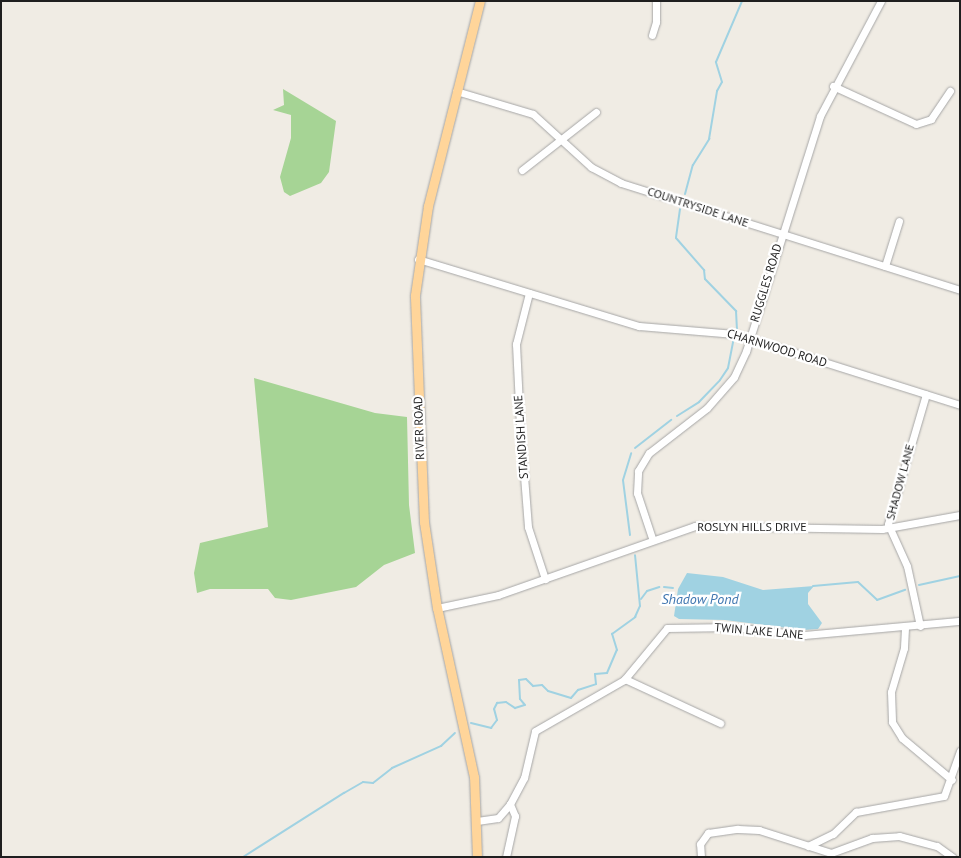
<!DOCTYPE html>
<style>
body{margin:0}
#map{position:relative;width:961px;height:858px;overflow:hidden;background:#f0ece4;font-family:"PT Sans",sans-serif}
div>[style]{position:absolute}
.forest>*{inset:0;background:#a6d495}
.water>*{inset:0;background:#a0d2e2}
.stream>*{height:2px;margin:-1px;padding:0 1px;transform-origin:1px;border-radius:1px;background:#a0d2e2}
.roads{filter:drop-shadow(0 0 1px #a6a6a6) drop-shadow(0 0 1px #a6a6a6)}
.minor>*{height:7px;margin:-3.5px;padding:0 3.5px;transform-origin:3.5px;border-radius:3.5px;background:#fff}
.major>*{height:9px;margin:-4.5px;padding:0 4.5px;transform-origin:4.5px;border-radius:4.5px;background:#ffd59a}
span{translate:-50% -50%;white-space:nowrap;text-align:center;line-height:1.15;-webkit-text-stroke:4.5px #fff;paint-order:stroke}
.street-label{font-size:12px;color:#1f1f1f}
.water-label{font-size:14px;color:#4076b0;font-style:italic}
.frame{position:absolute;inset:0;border:2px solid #1f1f1f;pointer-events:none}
</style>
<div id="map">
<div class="forest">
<div style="clip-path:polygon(283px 89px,336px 121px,329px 172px,321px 183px,290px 196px,284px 192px,280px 177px,291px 138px,291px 115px,273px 110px,284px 105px)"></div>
<div style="clip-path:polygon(254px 378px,375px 413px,407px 417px,409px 505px,415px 553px,384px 565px,356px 587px,291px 600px,275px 598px,268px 589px,210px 589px,197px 593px,194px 573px,200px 543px,268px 527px)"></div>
</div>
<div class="water">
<div style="clip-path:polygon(687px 573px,723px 577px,763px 590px,814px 586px,808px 593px,808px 604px,822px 623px,818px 629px,804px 630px,725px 620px,679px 619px,674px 616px,678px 589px)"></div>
</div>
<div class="stream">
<div style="left:685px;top:194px;width:30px;rotate:-75deg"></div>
<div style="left:693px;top:165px;width:31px;rotate:-58deg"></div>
<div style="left:709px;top:139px;width:49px;rotate:-80.5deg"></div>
<div style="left:717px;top:91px;width:10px;rotate:-61deg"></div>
<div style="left:722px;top:82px;width:21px;rotate:-107deg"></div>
<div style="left:716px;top:62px;width:66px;rotate:-66.9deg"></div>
<div style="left:680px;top:209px;width:29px;rotate:98deg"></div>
<div style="left:676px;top:238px;width:43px;rotate:48.8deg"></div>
<div style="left:704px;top:270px;width:9px;rotate:84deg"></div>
<div style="left:705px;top:279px;width:45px;rotate:45.9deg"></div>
<div style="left:736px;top:311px;width:18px;rotate:87deg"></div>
<div style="left:677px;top:416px;width:26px;rotate:-32deg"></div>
<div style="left:699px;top:402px;width:30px;rotate:-46deg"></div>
<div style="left:720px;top:380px;width:14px;rotate:-56deg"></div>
<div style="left:728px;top:368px;width:32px;rotate:-79deg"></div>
<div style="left:635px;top:448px;width:46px;rotate:-37.9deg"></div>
<div style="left:630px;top:535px;width:55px;rotate:-97.3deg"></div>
<div style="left:623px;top:480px;width:28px;rotate:-73deg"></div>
<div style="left:919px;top:585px;width:42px;rotate:-12.4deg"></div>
<div style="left:813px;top:586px;width:45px;rotate:-5.1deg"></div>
<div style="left:858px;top:582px;width:26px;rotate:43deg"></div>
<div style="left:877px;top:600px;width:30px;rotate:-20deg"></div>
<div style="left:664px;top:587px;width:9px;rotate:6deg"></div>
<div style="left:641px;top:599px;width:10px;rotate:-53deg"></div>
<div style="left:647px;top:591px;width:13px;rotate:-18deg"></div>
<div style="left:471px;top:723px;width:21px;rotate:14deg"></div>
<div style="left:491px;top:728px;width:10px;rotate:-53deg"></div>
<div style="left:497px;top:720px;width:11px;rotate:-105deg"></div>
<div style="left:494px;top:709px;width:7px;rotate:-63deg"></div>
<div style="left:497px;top:703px;width:9px;rotate:-6deg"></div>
<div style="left:506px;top:702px;width:11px;rotate:34deg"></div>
<div style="left:515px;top:708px;width:10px;rotate:-17deg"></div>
<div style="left:525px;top:705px;width:8px;rotate:-130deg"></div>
<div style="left:520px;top:699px;width:19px;rotate:-93deg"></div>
<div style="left:519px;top:680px;width:7px;rotate:-8deg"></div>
<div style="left:526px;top:679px;width:10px;rotate:45deg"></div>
<div style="left:533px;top:686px;width:9px;rotate:-6deg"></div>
<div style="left:542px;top:685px;width:8px;rotate:45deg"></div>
<div style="left:548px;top:691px;width:24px;rotate:17deg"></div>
<div style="left:571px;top:698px;width:11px;rotate:-49deg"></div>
<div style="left:578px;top:690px;width:19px;rotate:-18deg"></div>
<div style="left:596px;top:684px;width:10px;rotate:-96deg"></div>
<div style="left:595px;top:674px;width:12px;rotate:-5deg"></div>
<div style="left:607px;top:673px;width:25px;rotate:-67deg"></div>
<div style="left:617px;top:650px;width:17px;rotate:-107deg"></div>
<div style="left:612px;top:634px;width:29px;rotate:-36deg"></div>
<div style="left:635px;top:617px;width:12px;rotate:-66deg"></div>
<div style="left:640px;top:606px;width:51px;rotate:-95.6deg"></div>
<div style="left:243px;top:857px;width:120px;rotate:-32.4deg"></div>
<div style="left:344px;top:793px;width:22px;rotate:-30deg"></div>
<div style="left:363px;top:782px;width:10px;rotate:6deg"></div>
<div style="left:373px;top:783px;width:24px;rotate:-38deg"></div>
<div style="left:392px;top:768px;width:54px;rotate:-24.2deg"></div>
<div style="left:441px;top:746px;width:19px;rotate:-43deg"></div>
</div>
<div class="roads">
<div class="minor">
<div style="left:652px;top:35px;width:14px;rotate:-73deg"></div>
<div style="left:656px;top:22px;width:21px;rotate:-90deg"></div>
<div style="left:833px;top:86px;width:91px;rotate:24.6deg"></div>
<div style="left:916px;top:124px;width:16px;rotate:-18deg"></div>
<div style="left:931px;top:119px;width:34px;rotate:-56deg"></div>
<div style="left:456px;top:91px;width:80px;rotate:16.6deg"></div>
<div style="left:533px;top:114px;width:79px;rotate:42.4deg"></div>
<div style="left:591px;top:167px;width:34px;rotate:28deg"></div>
<div style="left:621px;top:183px;width:355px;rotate:17.5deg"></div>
<div style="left:522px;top:170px;width:94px;rotate:-38.1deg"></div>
<div style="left:418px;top:259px;width:231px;rotate:16.9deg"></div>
<div style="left:639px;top:326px;width:96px;rotate:4.8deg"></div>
<div style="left:735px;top:334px;width:236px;rotate:17.5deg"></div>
<div style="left:885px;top:266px;width:47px;rotate:-72.7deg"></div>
<div style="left:529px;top:293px;width:53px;rotate:104.3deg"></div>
<div style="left:516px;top:344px;width:81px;rotate:87.2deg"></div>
<div style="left:520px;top:425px;width:102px;rotate:85.5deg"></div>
<div style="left:528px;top:527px;width:55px;rotate:71.9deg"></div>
<div style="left:652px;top:538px;width:47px;rotate:-108.4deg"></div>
<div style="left:637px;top:493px;width:22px;rotate:-87deg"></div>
<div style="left:638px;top:471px;width:21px;rotate:-59deg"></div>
<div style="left:649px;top:453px;width:73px;rotate:-37.8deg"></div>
<div style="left:707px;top:408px;width:41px;rotate:-48.9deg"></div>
<div style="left:734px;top:377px;width:29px;rotate:-65deg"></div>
<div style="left:746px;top:351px;width:246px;rotate:-72.5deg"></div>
<div style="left:820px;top:116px;width:130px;rotate:-62.1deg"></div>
<div style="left:437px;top:608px;width:62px;rotate:-12deg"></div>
<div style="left:498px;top:595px;width:209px;rotate:-19.3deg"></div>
<div style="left:695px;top:526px;width:187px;rotate:0.9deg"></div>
<div style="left:882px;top:529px;width:79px;rotate:-10.2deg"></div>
<div style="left:920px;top:626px;width:61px;rotate:-102.2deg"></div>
<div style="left:907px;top:566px;width:46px;rotate:-114.3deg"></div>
<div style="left:888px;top:524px;width:135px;rotate:-73.7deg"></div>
<div style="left:905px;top:628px;width:20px;rotate:93deg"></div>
<div style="left:904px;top:648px;width:46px;rotate:106.5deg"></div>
<div style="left:891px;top:692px;width:30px;rotate:88deg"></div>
<div style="left:892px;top:722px;width:19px;rotate:58deg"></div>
<div style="left:902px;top:738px;width:65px;rotate:40deg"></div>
<div style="left:625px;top:679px;width:105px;rotate:24.9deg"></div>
<div style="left:477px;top:821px;width:21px;rotate:-8deg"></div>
<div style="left:498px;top:818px;width:18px;rotate:-49deg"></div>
<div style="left:510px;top:804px;width:30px;rotate:-62deg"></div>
<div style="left:524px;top:778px;width:48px;rotate:-76.8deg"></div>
<div style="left:535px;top:731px;width:103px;rotate:-29.8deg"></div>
<div style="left:624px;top:680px;width:67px;rotate:-50.4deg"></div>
<div style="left:667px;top:628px;width:66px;rotate:-0.9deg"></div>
<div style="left:733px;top:627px;width:72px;rotate:6.3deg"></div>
<div style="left:805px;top:635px;width:156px;rotate:-5.2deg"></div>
<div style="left:808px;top:846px;width:28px;rotate:-26deg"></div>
<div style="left:833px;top:834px;width:32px;rotate:-44deg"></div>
<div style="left:856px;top:812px;width:89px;rotate:-10.3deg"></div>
<div style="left:944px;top:796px;width:48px;rotate:-70.4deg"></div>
<div style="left:506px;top:857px;width:42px;rotate:-77.6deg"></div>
<div style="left:515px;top:816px;width:13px;rotate:-113deg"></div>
<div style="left:701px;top:857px;width:13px;rotate:-94deg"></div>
<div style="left:700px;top:844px;width:14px;rotate:-54deg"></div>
<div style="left:708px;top:833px;width:30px;rotate:-8deg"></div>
<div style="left:738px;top:829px;width:21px;rotate:3deg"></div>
<div style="left:759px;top:830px;width:76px;rotate:17.7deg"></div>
<div style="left:831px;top:853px;width:44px;rotate:-20.1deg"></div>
<div style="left:872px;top:838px;width:27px;rotate:-4deg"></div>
<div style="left:899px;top:836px;width:39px;rotate:15deg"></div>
<div style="left:937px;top:846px;width:19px;rotate:36deg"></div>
</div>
<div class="major">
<div style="left:477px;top:857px;width:80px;rotate:-92.1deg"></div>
<div style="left:474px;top:777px;width:173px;rotate:-102.3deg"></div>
<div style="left:437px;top:608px;width:87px;rotate:-98.6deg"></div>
<div style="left:424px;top:522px;width:227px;rotate:-92.3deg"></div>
<div style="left:415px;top:295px;width:90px;rotate:-81.7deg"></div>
<div style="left:428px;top:206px;width:211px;rotate:-75.8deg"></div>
</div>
</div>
<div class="street-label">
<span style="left:698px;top:207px;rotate:18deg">COUNTRYSIDE LANE</span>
<span style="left:766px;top:283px;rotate:-73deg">RUGGLES ROAD</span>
<span style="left:777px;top:348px;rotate:17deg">CHARNWOOD ROAD</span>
<span style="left:419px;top:428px;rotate:-92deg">RIVER ROAD</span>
<span style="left:521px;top:437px;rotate:-94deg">STANDISH LANE</span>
<span style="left:900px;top:482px;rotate:-75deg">SHADOW LANE</span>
<span style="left:752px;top:527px">ROSLYN HILLS DRIVE</span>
<span style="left:759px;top:631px;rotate:5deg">TWIN LAKE LANE</span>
</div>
<div class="water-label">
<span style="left:700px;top:599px">Shadow Pond</span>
</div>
<div class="frame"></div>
</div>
